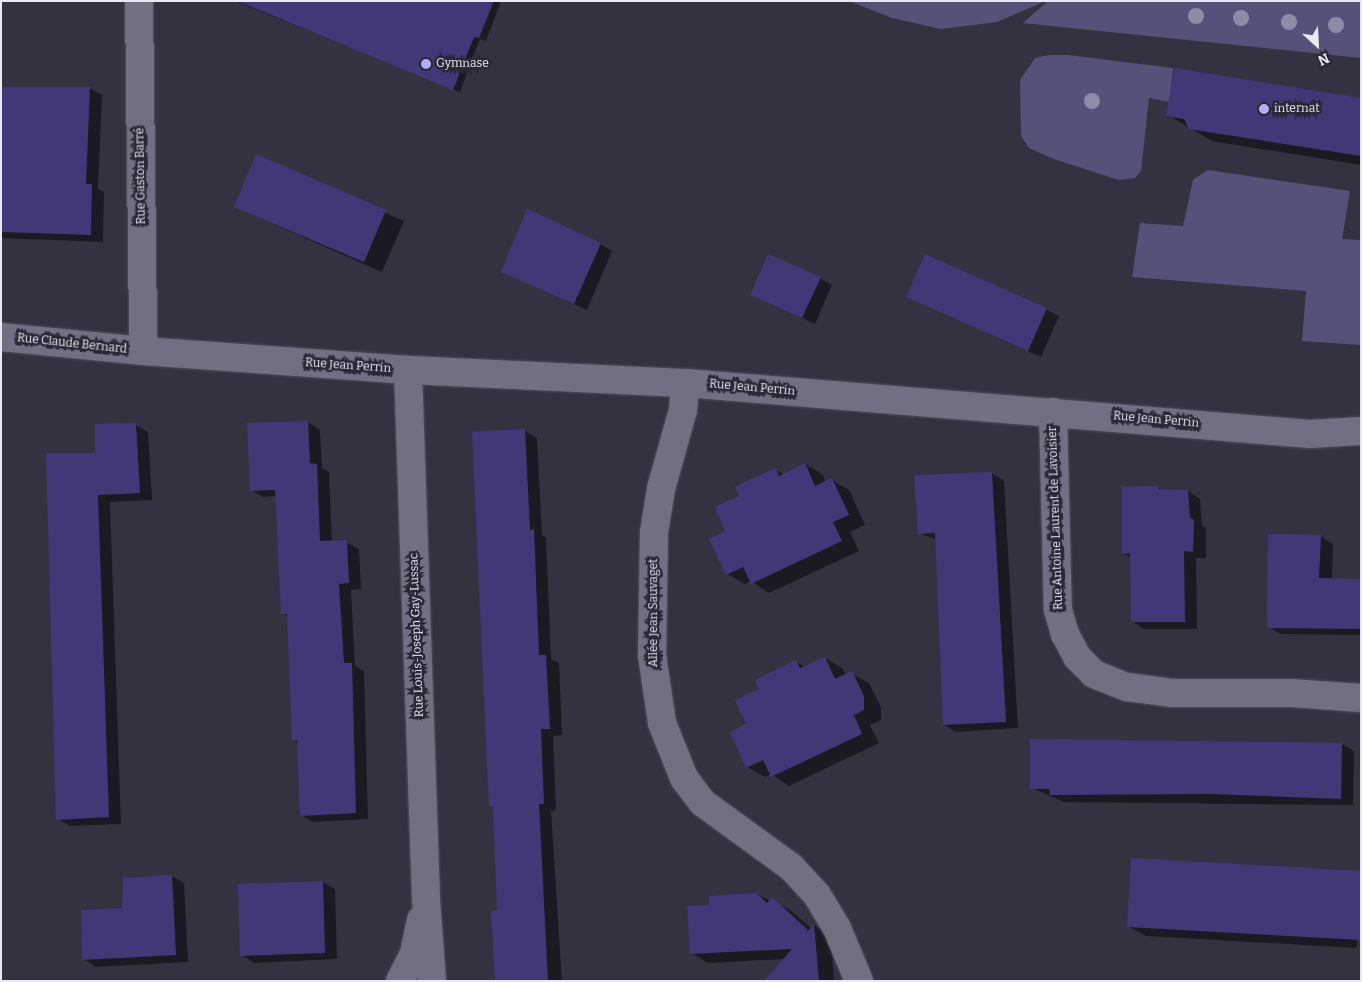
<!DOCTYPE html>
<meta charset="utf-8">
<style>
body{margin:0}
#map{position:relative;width:1362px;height:982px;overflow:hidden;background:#333241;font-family:Bitter,serif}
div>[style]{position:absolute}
.green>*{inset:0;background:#55527a}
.shadow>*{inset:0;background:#0007}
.building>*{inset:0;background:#413977}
.roads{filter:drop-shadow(0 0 1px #51505d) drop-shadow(0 0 1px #51505d)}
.minor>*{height:28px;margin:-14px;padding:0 14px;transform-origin:14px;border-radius:14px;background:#717082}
.trees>*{width:16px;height:16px;margin:-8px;border-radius:50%;background:#8d8ca8}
.dots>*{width:14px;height:14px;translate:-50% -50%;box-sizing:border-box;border:2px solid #292837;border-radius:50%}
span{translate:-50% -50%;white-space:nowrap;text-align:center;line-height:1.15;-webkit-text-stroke:5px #292837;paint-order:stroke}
.poi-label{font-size:12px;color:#e9e9f3}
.left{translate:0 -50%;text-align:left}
.street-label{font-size:12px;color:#e9e9f3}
.frame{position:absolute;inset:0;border:2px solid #e9e9f3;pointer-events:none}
.north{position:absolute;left:1292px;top:20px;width:50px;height:50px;-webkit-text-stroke:4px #292837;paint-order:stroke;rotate:155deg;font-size:14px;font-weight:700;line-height:20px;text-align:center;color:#e9e9f3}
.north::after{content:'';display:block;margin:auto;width:18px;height:22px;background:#e9e9f3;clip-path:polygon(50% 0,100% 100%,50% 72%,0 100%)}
</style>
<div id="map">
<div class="green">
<div style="clip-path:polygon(849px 1px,1046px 1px,997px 22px,941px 29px,892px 18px)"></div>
<div style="clip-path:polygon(1048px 1px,1361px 1px,1361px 58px,1023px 23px)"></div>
<div style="clip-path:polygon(1050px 55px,1068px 55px,1173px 68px,1169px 102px,1149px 98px,1141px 171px,1135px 178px,1119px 180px,1054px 159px,1029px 148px,1021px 136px,1020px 80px,1035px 58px)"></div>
<div style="clip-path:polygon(1208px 170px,1350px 191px,1342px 239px,1361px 240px,1361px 345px,1302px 341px,1306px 291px,1132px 277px,1140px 223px,1183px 226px,1193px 180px)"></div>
</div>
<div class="shadow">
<div style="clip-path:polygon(235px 1px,501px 1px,486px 41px,480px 39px,460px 92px)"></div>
<div style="clip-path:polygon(1px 88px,89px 88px,102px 95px,98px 189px,104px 192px,103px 242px,1px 238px)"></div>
<div style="clip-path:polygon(1361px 100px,1361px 165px,1212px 141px,1168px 115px)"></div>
<div style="clip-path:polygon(256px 156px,404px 221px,382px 272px,235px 207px)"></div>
<div style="clip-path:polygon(600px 244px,612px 251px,587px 310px,502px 271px)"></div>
<div style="clip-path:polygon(820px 278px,832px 285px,815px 324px,752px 295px)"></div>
<div style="clip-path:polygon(908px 296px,1046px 309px,1059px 316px,1041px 357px)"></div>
<div style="clip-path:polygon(308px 422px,320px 430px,322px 468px,329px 472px,332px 542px,346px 542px,359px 549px,361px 589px,351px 590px,355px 666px,364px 671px,368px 819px,313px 822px,301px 815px,298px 743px,293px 740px,289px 617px,283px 614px,277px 496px,263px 497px,251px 490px)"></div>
<div style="clip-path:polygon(136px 425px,148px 432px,152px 500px,110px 502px,121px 824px,70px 826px,58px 819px,97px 454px)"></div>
<div style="clip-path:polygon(525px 431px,537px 438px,542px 535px,546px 538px,551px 659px,559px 663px,562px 735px,553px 736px,556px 810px,551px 811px,562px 981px,495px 981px,493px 912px,498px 911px,494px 809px,490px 806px)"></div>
<div style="clip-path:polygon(805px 464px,822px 474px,826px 482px,832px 480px,849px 490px,865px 525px,850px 532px,859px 551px,769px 593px,751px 581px,745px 584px,727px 574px,727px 531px,741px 497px,776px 470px,785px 475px)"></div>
<div style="clip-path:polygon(992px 473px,1004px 481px,1018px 728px,956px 732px,944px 725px,937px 540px,919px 533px)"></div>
<div style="clip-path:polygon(1158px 487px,1164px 491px,1188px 491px,1200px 499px,1202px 526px,1206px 528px,1206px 558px,1196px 558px,1197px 629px,1144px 629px,1132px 621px,1131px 558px,1123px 553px)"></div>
<div style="clip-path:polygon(1320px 536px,1333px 544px,1332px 580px,1361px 580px,1361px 635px,1281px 634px,1268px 627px)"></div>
<div style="clip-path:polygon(825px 658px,842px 668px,846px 675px,851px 673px,869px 683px,881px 707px,881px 720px,870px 725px,879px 743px,789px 786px,771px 774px,765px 777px,747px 767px,748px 725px,761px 689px,796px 662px,805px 667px)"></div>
<div style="clip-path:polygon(1342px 744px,1354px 751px,1353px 805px,1064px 802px,1032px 788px)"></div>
<div style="clip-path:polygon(172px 876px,184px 883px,188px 962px,96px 967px,84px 959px,123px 909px)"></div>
<div style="clip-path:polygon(1358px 881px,1357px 948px,1146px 936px,1128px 926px)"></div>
<div style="clip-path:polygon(323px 882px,335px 889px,337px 959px,254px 963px,242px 955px)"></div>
<div style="clip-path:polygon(756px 894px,789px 909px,812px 929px,814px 925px,831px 935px,834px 981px,766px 981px,785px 959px,708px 963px,691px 953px,710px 906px)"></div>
</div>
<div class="building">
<div style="clip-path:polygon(237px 1px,494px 1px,479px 38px,474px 37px,453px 90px)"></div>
<div style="clip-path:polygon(1174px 68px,1361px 98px,1361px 156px,1189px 129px,1184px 119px,1166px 116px)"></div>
<div style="clip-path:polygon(1px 87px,90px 87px,86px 184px,92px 184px,91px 235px,1px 232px)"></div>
<div style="clip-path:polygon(256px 154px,386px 210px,364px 262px,234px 207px)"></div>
<div style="clip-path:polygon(527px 209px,601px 243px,574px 304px,501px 272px)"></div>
<div style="clip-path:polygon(768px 254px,821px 277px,802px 318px,750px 295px)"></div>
<div style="clip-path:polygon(925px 254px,1047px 308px,1028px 351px,906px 297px)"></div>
<div style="clip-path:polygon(308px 421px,310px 463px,317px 464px,320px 541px,347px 540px,349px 583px,339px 584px,344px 663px,352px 663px,356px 813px,300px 816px,297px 740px,292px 741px,287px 614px,281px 614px,275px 490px,250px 491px,247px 423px)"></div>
<div style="clip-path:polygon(136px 423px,140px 493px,98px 495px,109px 817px,56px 820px,46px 453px,95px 453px,95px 424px)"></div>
<div style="clip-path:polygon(525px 429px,530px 530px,534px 529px,539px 655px,546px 655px,550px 729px,541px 729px,544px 804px,539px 804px,548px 981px,495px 981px,491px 911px,497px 910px,493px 807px,489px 807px,472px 432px)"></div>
<div style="clip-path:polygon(805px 463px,815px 486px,832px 478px,849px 515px,833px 522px,842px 541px,751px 584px,743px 567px,726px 575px,709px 539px,725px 531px,715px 507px,739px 496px,735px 487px,753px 478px,776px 468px,779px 476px)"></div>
<div style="clip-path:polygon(992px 472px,1006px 722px,943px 725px,935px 533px,918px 534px,914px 475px)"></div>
<div style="clip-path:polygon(1158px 486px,1159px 489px,1188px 490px,1190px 517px,1194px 520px,1193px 552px,1184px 551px,1185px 622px,1131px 622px,1130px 553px,1122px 554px,1122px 487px)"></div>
<div style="clip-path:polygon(1268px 534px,1321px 535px,1319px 578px,1361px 579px,1361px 629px,1267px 628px)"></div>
<div style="clip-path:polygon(825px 657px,835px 679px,852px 671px,864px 696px,864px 710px,854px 715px,862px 734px,771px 777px,763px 760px,746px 768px,730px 732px,746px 724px,735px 700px,759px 689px,755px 680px,796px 660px,800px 668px)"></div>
<div style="clip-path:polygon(1030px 739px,1342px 743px,1341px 799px,1210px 794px,1050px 795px,1049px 789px,1030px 789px)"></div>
<div style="clip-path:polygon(1131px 858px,1361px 871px,1361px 940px,1127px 927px)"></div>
<div style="clip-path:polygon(172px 875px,176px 955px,82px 960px,81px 910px,122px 908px,123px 878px)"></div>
<div style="clip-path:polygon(323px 881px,325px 953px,240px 956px,238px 884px)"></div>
<div style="clip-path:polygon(756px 893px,767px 903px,772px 897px,808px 930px,805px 934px,814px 924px,819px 981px,764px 981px,792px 949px,690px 954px,687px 906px,709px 905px,709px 896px)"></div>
</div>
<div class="roads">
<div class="minor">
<div style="left:139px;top:1px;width:350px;rotate:89.3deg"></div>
<div style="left:1px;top:337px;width:143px;rotate:5.6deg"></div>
<div style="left:143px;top:351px;width:266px;rotate:4.1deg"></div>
<div style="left:408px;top:370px;width:277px;rotate:2.7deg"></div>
<div style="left:685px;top:383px;width:627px;rotate:4.66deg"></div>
<div style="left:1310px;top:434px;width:51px;rotate:-3.4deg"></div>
<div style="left:408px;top:370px;width:529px;rotate:88.05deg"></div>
<div style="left:426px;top:899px;width:82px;rotate:85.8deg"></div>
<div style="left:685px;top:383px;width:27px;rotate:94deg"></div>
<div style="left:683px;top:410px;width:82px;rotate:105.6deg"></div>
<div style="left:661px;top:489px;width:44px;rotate:99.2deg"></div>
<div style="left:654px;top:532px;width:123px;rotate:90.9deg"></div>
<div style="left:652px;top:655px;width:69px;rotate:81.6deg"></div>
<div style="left:662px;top:723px;width:59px;rotate:68.2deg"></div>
<div style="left:684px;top:778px;width:31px;rotate:53deg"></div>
<div style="left:703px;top:803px;width:109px;rotate:36deg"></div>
<div style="left:791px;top:867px;width:38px;rotate:47deg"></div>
<div style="left:817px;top:895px;width:39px;rotate:59deg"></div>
<div style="left:837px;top:928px;width:57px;rotate:67.5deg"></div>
<div style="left:1053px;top:412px;width:198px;rotate:88.6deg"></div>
<div style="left:1058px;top:610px;width:25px;rotate:74deg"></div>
<div style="left:1065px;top:634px;width:26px;rotate:62deg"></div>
<div style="left:1077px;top:657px;width:24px;rotate:45deg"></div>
<div style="left:1094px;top:674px;width:35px;rotate:22deg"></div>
<div style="left:1127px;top:687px;width:45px;rotate:7.6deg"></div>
<div style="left:1172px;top:693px;width:119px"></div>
<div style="left:1291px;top:693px;width:70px;rotate:4.1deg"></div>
<div style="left:400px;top:981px;width:31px;rotate:-63deg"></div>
<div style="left:414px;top:953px;width:34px;rotate:-78deg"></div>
</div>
</div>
<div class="trees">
<div style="left:1196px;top:16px"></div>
<div style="left:1241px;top:18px"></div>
<div style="left:1289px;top:22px"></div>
<div style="left:1336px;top:25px"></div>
<div style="left:1092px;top:101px"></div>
</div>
<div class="dots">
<div style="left:426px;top:64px;background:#b2adf9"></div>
<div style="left:1264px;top:109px;background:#b2adf9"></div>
</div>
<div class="poi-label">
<span class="left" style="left:436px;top:64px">Gymnase</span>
<span class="left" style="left:1274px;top:109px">internat</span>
</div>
<div class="street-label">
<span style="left:141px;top:176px;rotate:-91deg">Rue Gaston Barré</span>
<span style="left:72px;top:344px;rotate:6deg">Rue Claude Bernard</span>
<span style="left:348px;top:366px;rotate:4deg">Rue Jean Perrin</span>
<span style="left:752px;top:388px;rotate:5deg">Rue Jean Perrin</span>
<span style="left:1156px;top:420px;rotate:5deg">Rue Jean Perrin</span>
<span style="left:1056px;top:518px;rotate:-92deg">Rue Antoine Laurent de Lavoisier</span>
<span style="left:654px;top:613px;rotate:-90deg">Allée Jean Sauvaget</span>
<span style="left:417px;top:635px;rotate:-92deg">Rue Louis-Joseph Gay-Lussac</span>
</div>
<div class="frame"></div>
<div class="north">N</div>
</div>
